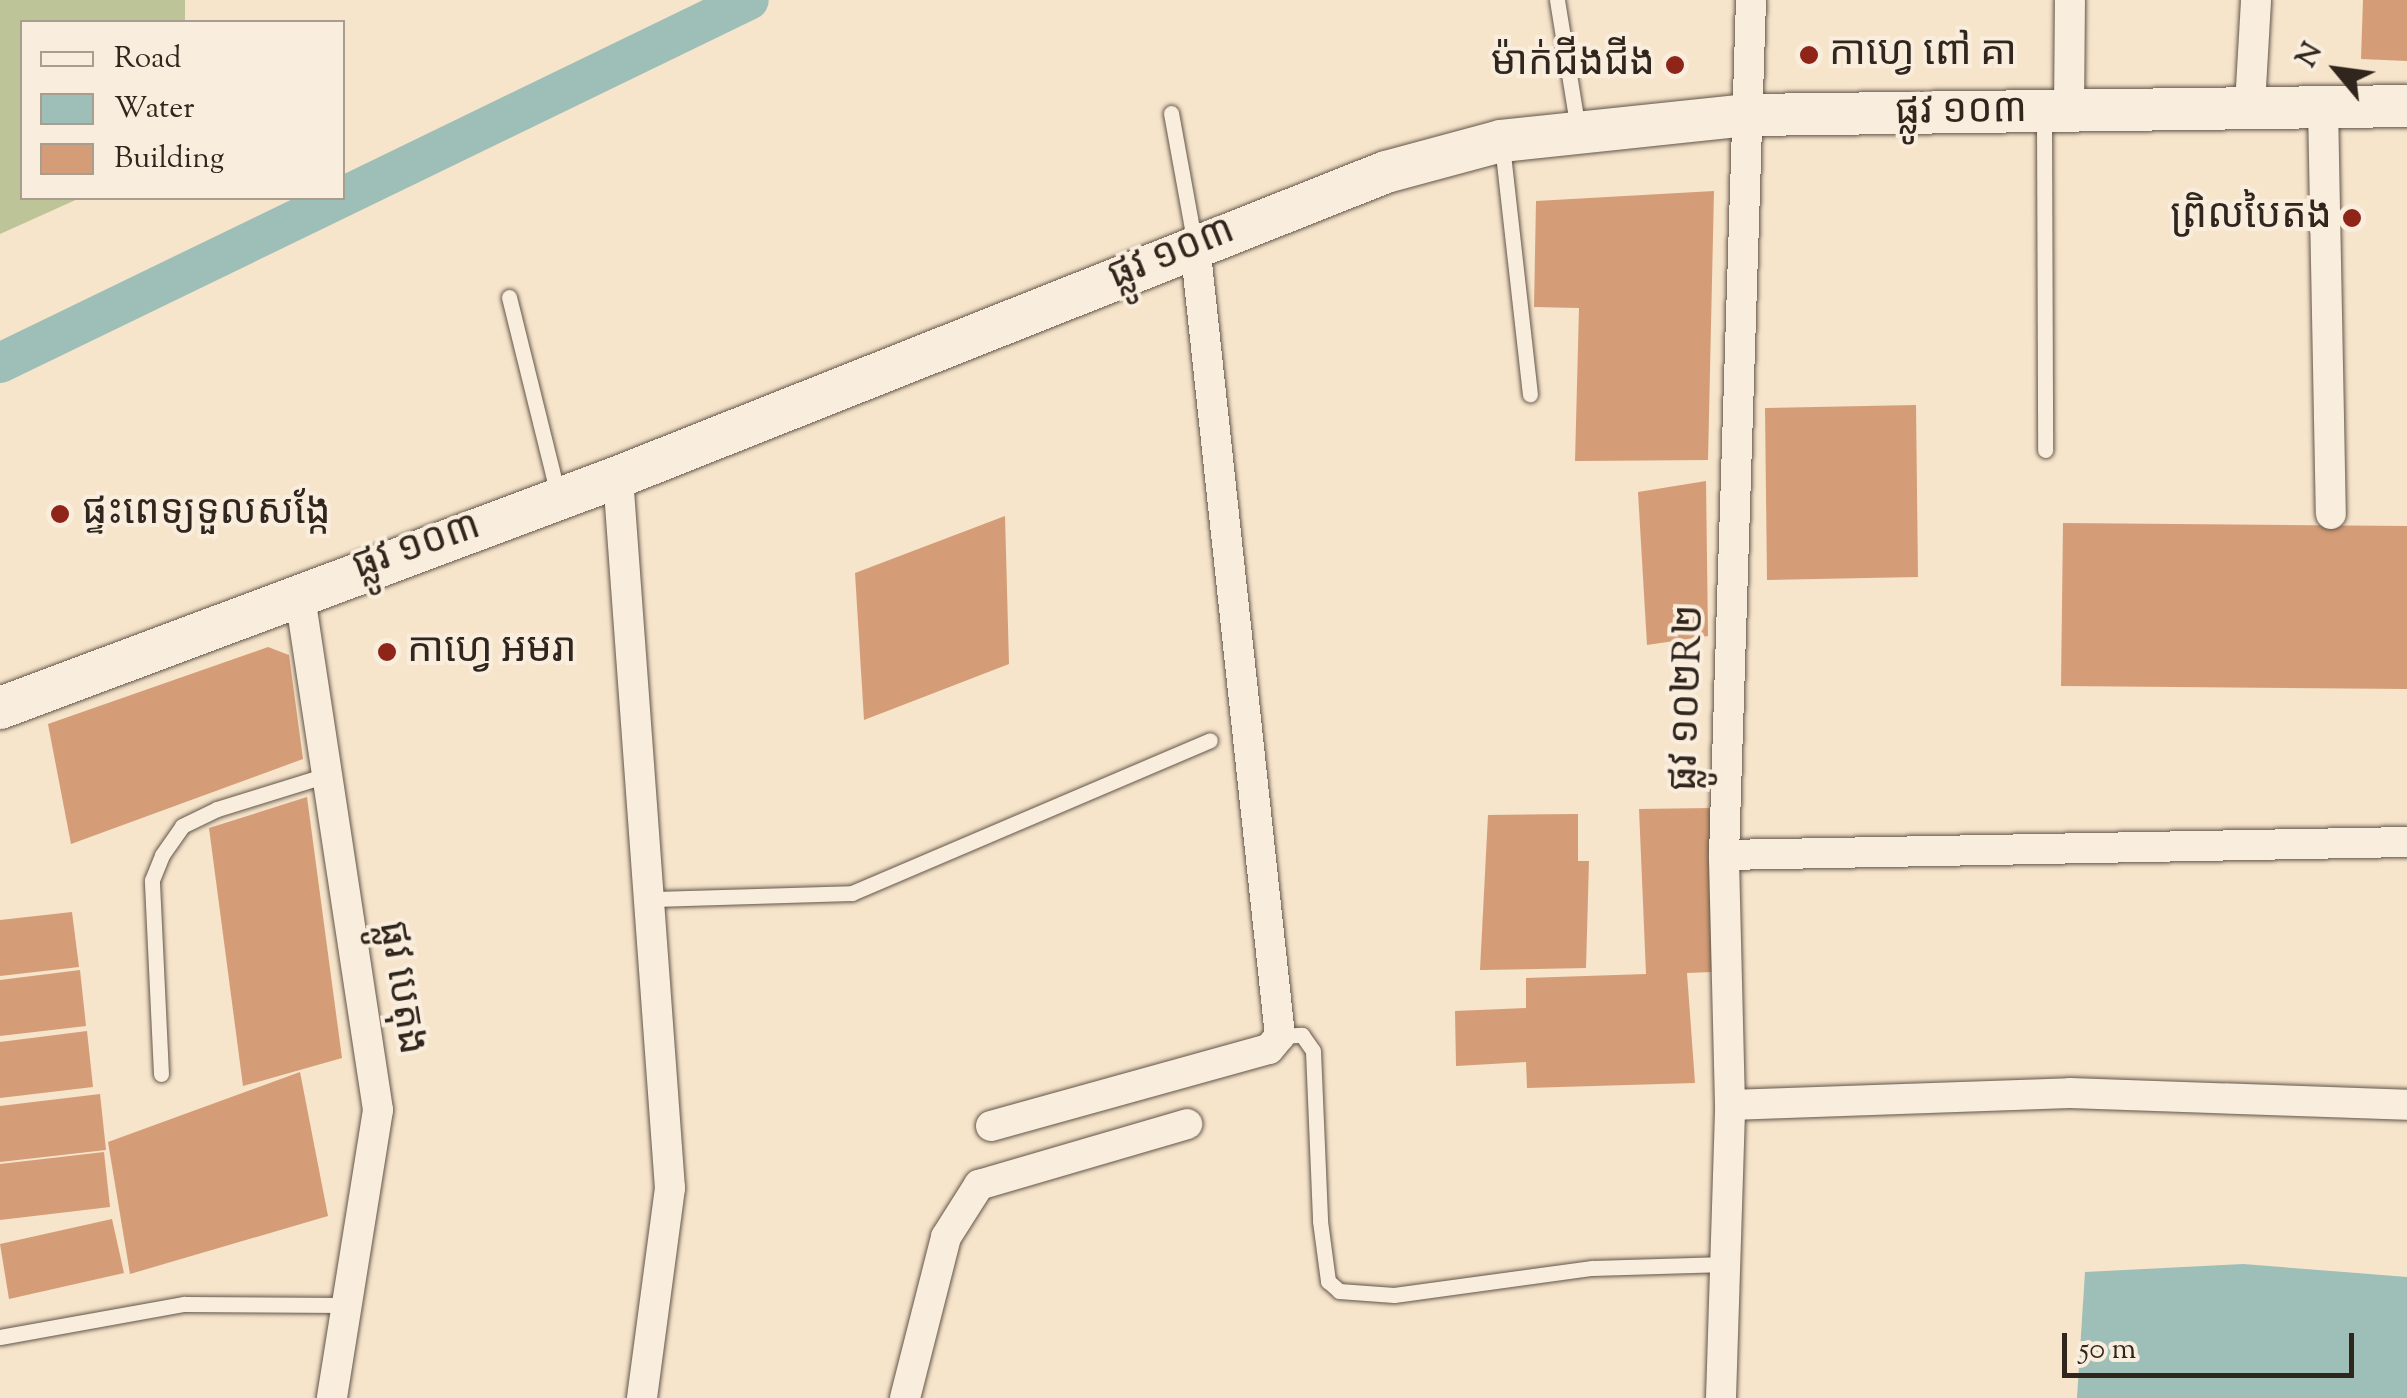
<!DOCTYPE html>
<meta charset="utf-8">
<style>
body{margin:0}
#map{position:relative;width:2407px;height:1398px;overflow:hidden;background:#f6e4cb;font-family:"Sorts Mill Goudy","Noto Sans Khmer",serif}
div>[style]{position:absolute}
.green>*{inset:0;background:#bdc497}
.water>*{inset:0;background:#9dbfb7}
.canal>*{height:40px;margin:-20px;padding:0 20px;transform-origin:20px;border-radius:20px;background:#9dbfb7}
.building>*{inset:0;background:#d49d77}
.roads{filter:drop-shadow(0 0 2px #625648) drop-shadow(0 0 2px #625648)}
.lane>*{height:15px;margin:-7.5px;padding:0 7.5px;transform-origin:7.5px;border-radius:7.5px;background:#f9eddd}
.street>*{height:30px;margin:-15px;padding:0 15px;transform-origin:15px;border-radius:15px;background:#f9eddd}
.secondary>*{height:42px;margin:-21px;padding:0 21px;transform-origin:21px;border-radius:21px;background:#f9eddd}
.dots>*{width:28px;height:28px;translate:-50% -50%;box-sizing:border-box;border:5px solid #f9eddd;border-radius:50%}
span{translate:-50% -50%;white-space:nowrap;text-align:center;line-height:1.15;-webkit-text-stroke:8px #f9eddd;paint-order:stroke}
.poi-label{font-size:40px;color:#31261d}
.left{translate:0 -50%;text-align:left}
.right{translate:-100% -50%;text-align:right}
.street-label{font-size:40px;color:#31261d}
.legend{position:absolute;left:20px;top:20px;width:325px;height:180px;box-sizing:border-box;background:#f9eddd;border:2px solid #a99d90;margin:0;padding:12px 18px;list-style:none;font-size:30px;color:#31261d}
.legend li{display:flex;align-items:center;gap:20px;height:50px}
.legend b{width:50px;border:2px solid #a99d90}
.north{position:absolute;left:2287px;top:20px;width:100px;height:100px;-webkit-text-stroke:8px #f9eddd;paint-order:stroke;rotate:299deg;font-size:28px;font-weight:700;line-height:40px;text-align:center;color:#31261d}
.north::after{content:'';display:block;margin:auto;width:35px;height:45px;background:#31261d;clip-path:polygon(50% 0,100% 100%,50% 72%,0 100%)}
.scale{position:absolute;left:2062px;top:1333px;width:292px;height:45px;box-sizing:border-box;border:5px solid #31261d;border-top:0;padding-left:12px;font-size:30px;line-height:35px;white-space:nowrap;color:#31261d;-webkit-text-stroke:8px #f9eddd;paint-order:stroke}
</style>
<div id="map">
<div class="green">
<div style="clip-path:polygon(0 0,185px 0,185px 22px,22px 22px,22px 198px,80px 198px,0 234px)"></div>
</div>
<div class="water">
<div style="clip-path:polygon(2243px 1264px,2407px 1277px,2407px 1398px,2077px 1398px,2085px 1272px)"></div>
</div>
<div class="canal">
<div style="left:0;top:363px;width:832px;rotate:-25.86deg"></div>
</div>
<div class="building">
<div style="clip-path:polygon(2363px 0,2407px 0,2407px 61px,2361px 59px)"></div>
<div style="clip-path:polygon(1714px 191px,1708px 460px,1575px 461px,1579px 308px,1534px 307px,1536px 201px)"></div>
<div style="clip-path:polygon(1916px 405px,1918px 577px,1767px 580px,1765px 408px)"></div>
<div style="clip-path:polygon(1706px 481px,1708px 636px,1647px 645px,1638px 492px)"></div>
<div style="clip-path:polygon(1005px 516px,1009px 664px,864px 720px,855px 573px)"></div>
<div style="clip-path:polygon(2063px 523px,2407px 526px,2407px 689px,2061px 686px)"></div>
<div style="clip-path:polygon(268px 647px,289px 655px,303px 759px,71px 844px,48px 724px)"></div>
<div style="clip-path:polygon(307px 797px,342px 1058px,243px 1086px,209px 828px)"></div>
<div style="clip-path:polygon(1712px 808px,1712px 972px,1687px 973px,1695px 1083px,1527px 1088px,1526px 1062px,1456px 1066px,1455px 1011px,1526px 1008px,1526px 978px,1646px 974px,1639px 809px)"></div>
<div style="clip-path:polygon(1578px 814px,1578px 861px,1589px 861px,1586px 968px,1480px 970px,1488px 815px)"></div>
<div style="clip-path:polygon(72px 912px,79px 967px,0 976px,0 920px)"></div>
<div style="clip-path:polygon(80px 970px,86px 1026px,0 1036px,0 980px)"></div>
<div style="clip-path:polygon(87px 1031px,93px 1087px,0 1098px,0 1042px)"></div>
<div style="clip-path:polygon(300px 1072px,328px 1216px,130px 1274px,108px 1142px)"></div>
<div style="clip-path:polygon(100px 1094px,106px 1150px,0 1162px,0 1106px)"></div>
<div style="clip-path:polygon(104px 1152px,110px 1207px,0 1220px,0 1164px)"></div>
<div style="clip-path:polygon(112px 1219px,124px 1273px,9px 1299px,0 1244px)"></div>
</div>
<div class="roads">
<div class="lane">
<div style="left:1557px;top:0;width:132px;rotate:80.8deg"></div>
<div style="left:1171px;top:113px;width:134px;rotate:79.7deg"></div>
<div style="left:2044px;top:116px;width:334px;rotate:89.8deg"></div>
<div style="left:1502px;top:145px;width:251px;rotate:83.6deg"></div>
<div style="left:509px;top:297px;width:204px;rotate:76.1deg"></div>
<div style="left:653px;top:899px;width:199px;rotate:-1.7deg"></div>
<div style="left:852px;top:893px;width:389px;rotate:-23.1deg"></div>
<div style="left:1280px;top:1036px;width:22px;rotate:-3deg"></div>
<div style="left:1302px;top:1035px;width:19px;rotate:55deg"></div>
<div style="left:1313px;top:1051px;width:170px;rotate:87.6deg"></div>
<div style="left:1320px;top:1221px;width:61px;rotate:82.4deg"></div>
<div style="left:1328px;top:1281px;width:15px;rotate:42deg"></div>
<div style="left:1339px;top:1291px;width:55px;rotate:4.2deg"></div>
<div style="left:1394px;top:1295px;width:200px;rotate:-7.8deg"></div>
<div style="left:1592px;top:1268px;width:134px;rotate:-1.7deg"></div>
<div style="left:161px;top:1074px;width:194px;rotate:-92.7deg"></div>
<div style="left:152px;top:880px;width:27px;rotate:-68deg"></div>
<div style="left:162px;top:855px;width:35px;rotate:-55deg"></div>
<div style="left:182px;top:826px;width:39px;rotate:-26deg"></div>
<div style="left:217px;top:809px;width:115px;rotate:-17.2deg"></div>
<div style="left:0;top:1337px;width:187px;rotate:-10.2deg"></div>
<div style="left:184px;top:1304px;width:161px;rotate:0.4deg"></div>
</div>
<div class="street">
<div style="left:2250px;top:105px;width:105px;rotate:-86.7deg"></div>
<div style="left:2323px;top:106px;width:408px;rotate:88.9deg"></div>
<div style="left:2069px;top:111px;width:111px;rotate:-89.5deg"></div>
<div style="left:618px;top:477px;width:713px;rotate:85.82deg"></div>
<div style="left:670px;top:1188px;width:212px;rotate:97.6deg"></div>
<div style="left:299px;top:590px;width:526px;rotate:81.36deg"></div>
<div style="left:378px;top:1110px;width:292px;rotate:99.1deg"></div>
<div style="left:1724px;top:855px;width:683px;rotate:-1.09deg"></div>
<div style="left:1730px;top:1105px;width:340px;rotate:-2deg"></div>
<div style="left:2070px;top:1093px;width:337px;rotate:2deg"></div>
<div style="left:991px;top:1126px;width:288px;rotate:-15.5deg"></div>
<div style="left:1269px;top:1049px;width:17px;rotate:-50deg"></div>
<div style="left:1280px;top:1036px;width:796px;rotate:-96.13deg"></div>
<div style="left:905px;top:1398px;width:166px;rotate:-75.7deg"></div>
<div style="left:946px;top:1237px;width:62px;rotate:-57.6deg"></div>
<div style="left:979px;top:1185px;width:217px;rotate:-16.3deg"></div>
<div style="left:1721px;top:1398px;width:293px;rotate:-88.2deg"></div>
<div style="left:1730px;top:1105px;width:250px;rotate:-91.4deg"></div>
<div style="left:1724px;top:855px;width:855px;rotate:-88.19deg"></div>
</div>
<div class="secondary">
<div style="left:0;top:708px;width:660px;rotate:-20.5deg"></div>
<div style="left:618px;top:477px;width:826px;rotate:-21.66deg"></div>
<div style="left:1386px;top:172px;width:119px;rotate:-15.1deg"></div>
<div style="left:1501px;top:141px;width:249px;rotate:-6deg"></div>
<div style="left:1749px;top:115px;width:658px;rotate:-0.78deg"></div>
</div>
</div>
<div class="dots">
<div style="left:1809px;top:55px;background:#8f2418"></div>
<div style="left:1675px;top:65px;background:#8f2418"></div>
<div style="left:2352px;top:218px;background:#8f2418"></div>
<div style="left:60px;top:514px;background:#8f2418"></div>
<div style="left:387px;top:652px;background:#8f2418"></div>
</div>
<div class="poi-label">
<span class="left" style="left:1829px;top:55px">កាហ្វេ ពៅ គា</span>
<span class="right" style="left:1655px;top:65px">ម៉ាក់ជីងជីង</span>
<span class="right" style="left:2332px;top:218px">ព្រិលបៃតង</span>
<span class="left" style="left:82px;top:514px">ផ្ទះពេទ្យទួលសង្កែ</span>
<span class="left" style="left:407px;top:652px">កាហ្វេ អមរា</span>
</div>
<div class="street-label">
<span style="left:1961px;top:113px;rotate:-1deg">ផ្លូវ ១០៣</span>
<span style="left:1172px;top:255px;rotate:-22deg">ផ្លូវ ១០៣</span>
<span style="left:417px;top:548px;rotate:-19deg">ផ្លូវ ១០៣</span>
<span style="left:1689px;top:698px;rotate:-88deg">ផ្លូវ ១០២R២</span>
<span style="left:400px;top:988px;rotate:81deg">ផ្លូវ បេតុង</span>
</div>
<ul class="legend">
<li><b style="height:12px;background:#f9eddd"></b>Road</li>
<li><b style="height:28px;background:#9dbfb7"></b>Water</li>
<li><b style="height:28px;background:#d49d77"></b>Building</li>
</ul>
<div class="north">N</div>
<div class="scale">50 m</div>
</div>
